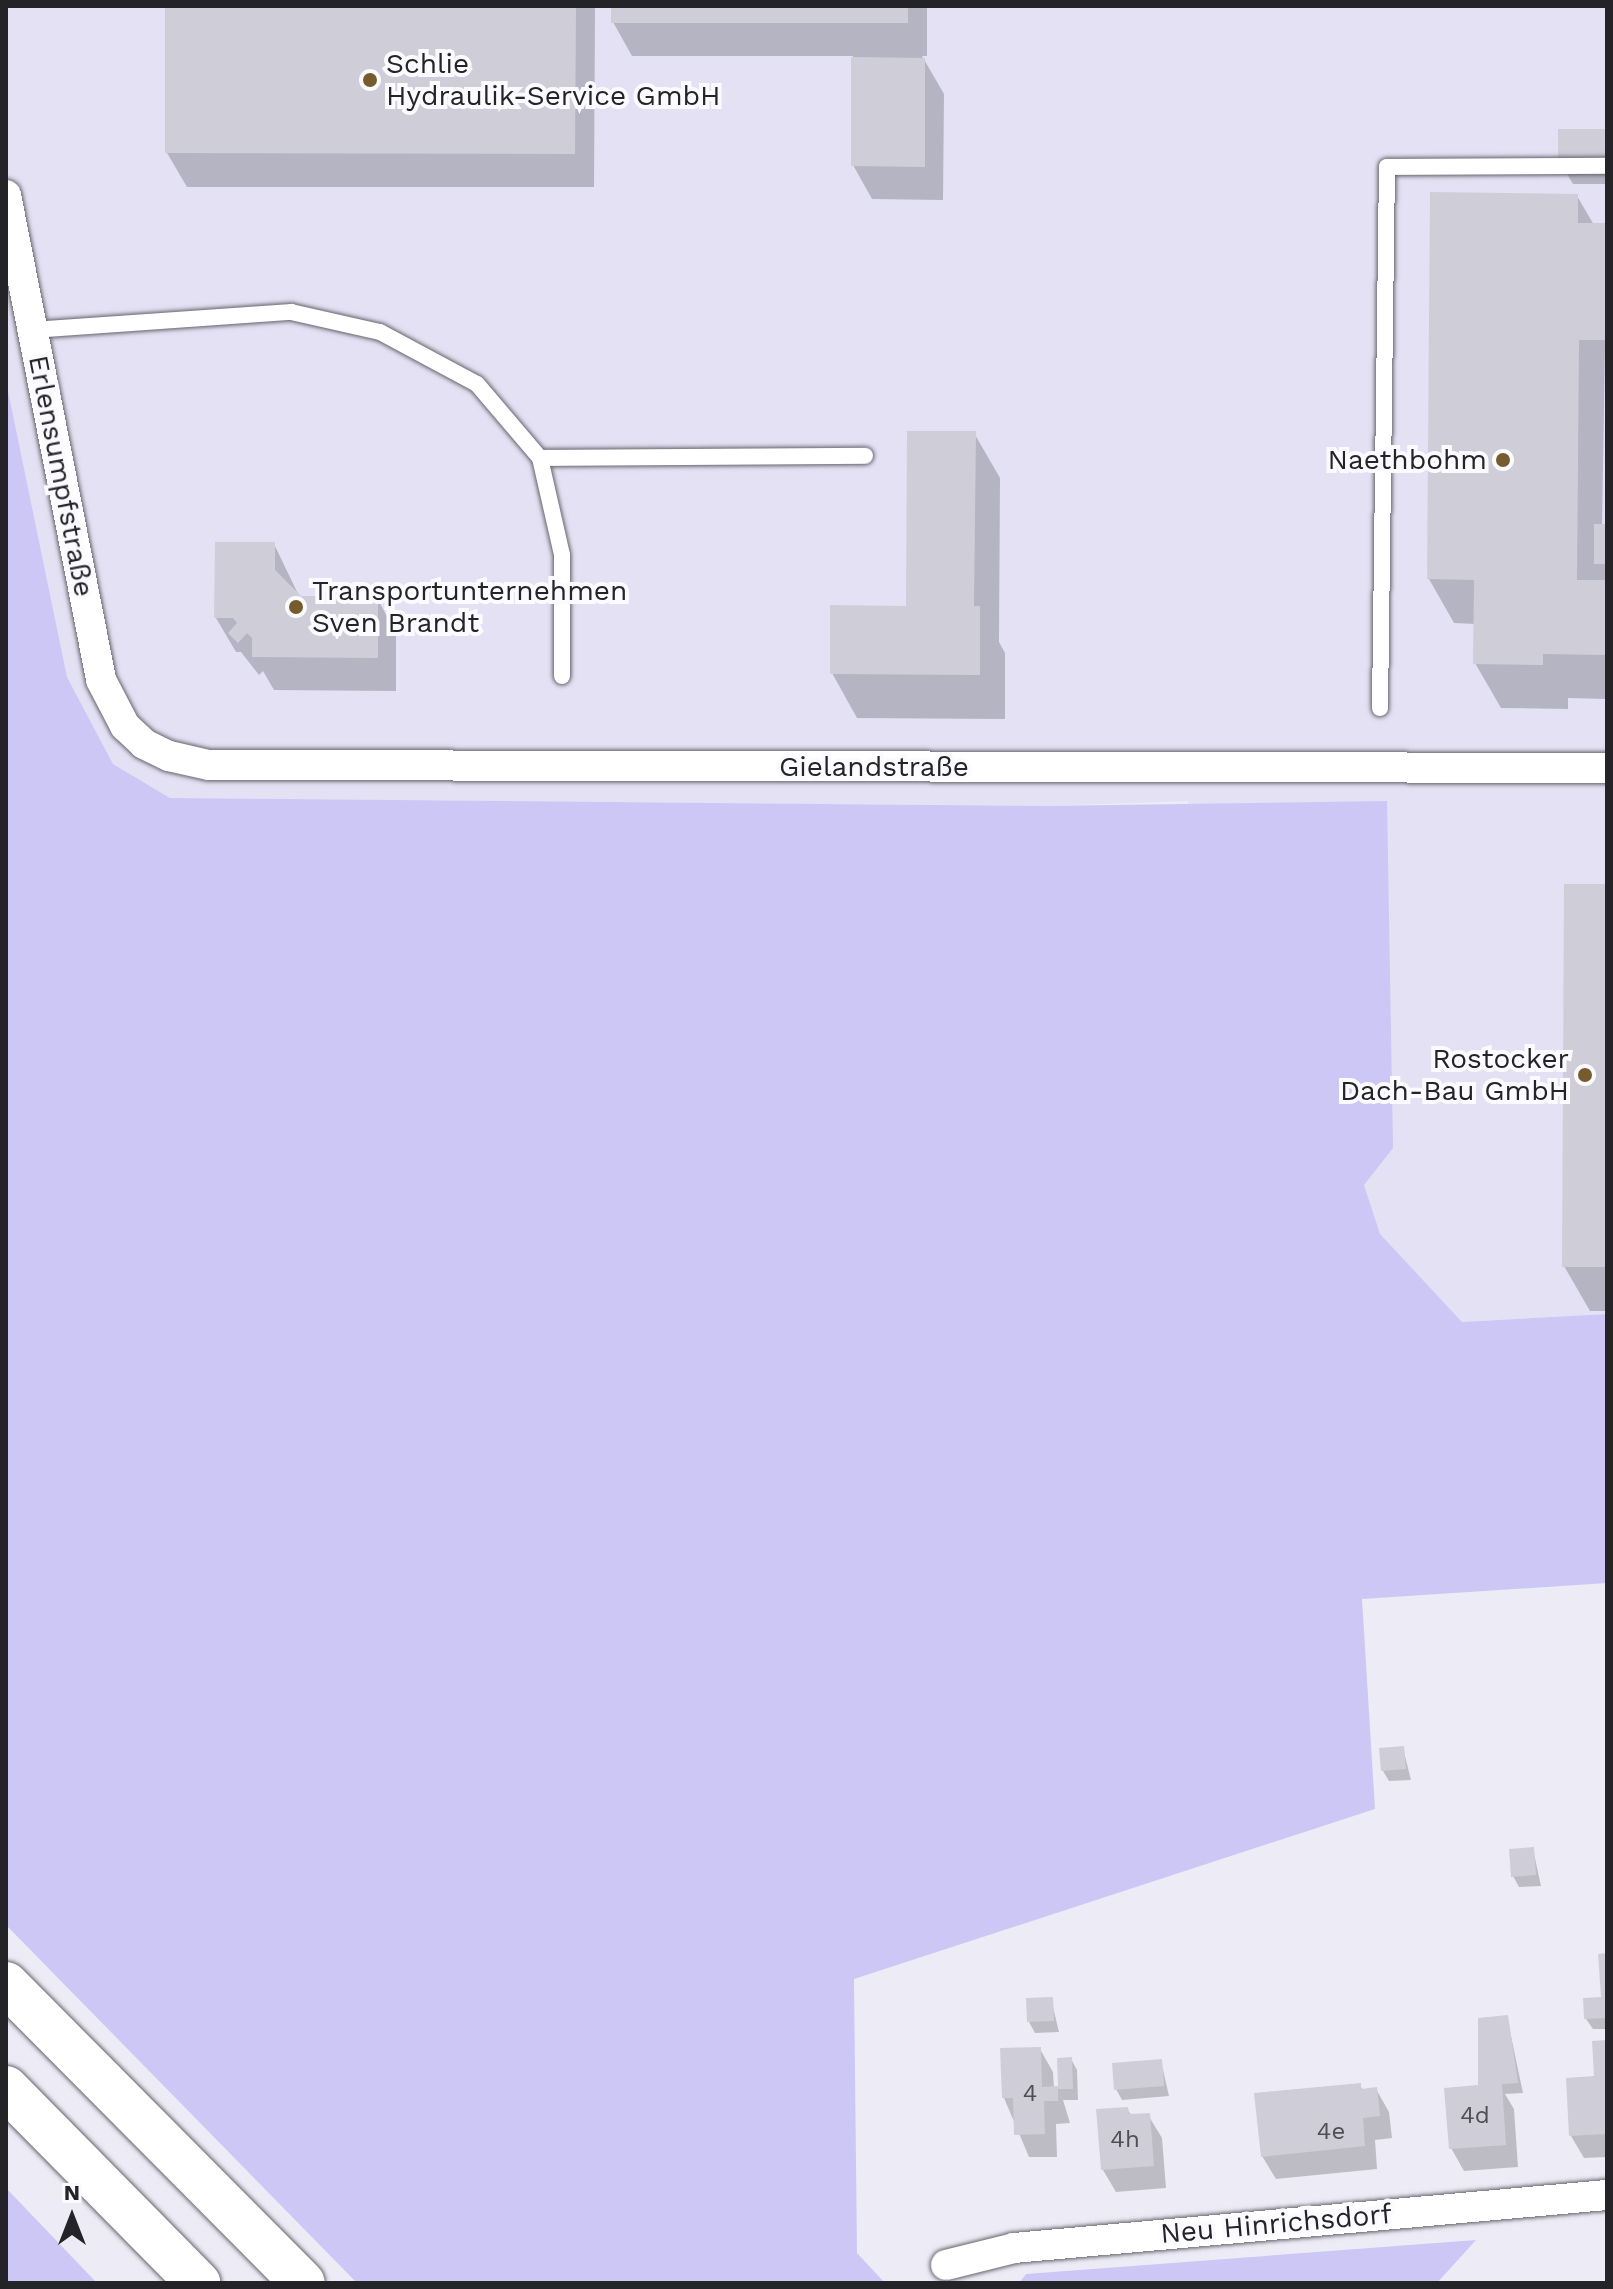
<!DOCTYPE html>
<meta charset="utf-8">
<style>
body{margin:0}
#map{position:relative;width:1613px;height:2289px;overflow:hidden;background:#edecf6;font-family:"Work Sans",sans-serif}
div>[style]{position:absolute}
.built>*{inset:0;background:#e3e1f3}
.green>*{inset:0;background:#ccc7f5}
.shadow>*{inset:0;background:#0003}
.building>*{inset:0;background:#cfced8}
.roads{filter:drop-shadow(0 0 2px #66656e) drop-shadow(0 0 2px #66656e)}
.lane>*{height:16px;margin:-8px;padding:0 8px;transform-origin:8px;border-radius:8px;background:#fff}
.street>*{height:30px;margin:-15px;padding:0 15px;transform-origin:15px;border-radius:15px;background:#fff}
.highway>*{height:44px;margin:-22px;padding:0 22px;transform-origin:22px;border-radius:22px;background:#fff}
.dots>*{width:22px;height:22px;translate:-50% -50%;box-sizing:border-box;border:4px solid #fbfbff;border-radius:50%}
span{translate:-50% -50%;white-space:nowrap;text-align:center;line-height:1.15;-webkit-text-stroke:8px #fbfbff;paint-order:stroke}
.number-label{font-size:24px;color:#4f4e53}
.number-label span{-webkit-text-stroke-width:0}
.poi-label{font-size:28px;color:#242327}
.left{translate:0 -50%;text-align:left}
.right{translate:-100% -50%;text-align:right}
.street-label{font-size:28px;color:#242327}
.frame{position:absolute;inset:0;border:8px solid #242327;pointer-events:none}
.north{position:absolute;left:32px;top:2177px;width:80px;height:80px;-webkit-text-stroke:6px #fbfbff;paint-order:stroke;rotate:0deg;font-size:22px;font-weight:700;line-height:32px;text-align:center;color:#242327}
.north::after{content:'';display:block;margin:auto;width:28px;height:36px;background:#242327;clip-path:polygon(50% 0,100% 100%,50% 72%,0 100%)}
</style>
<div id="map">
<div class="built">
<div style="clip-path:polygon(6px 6px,1607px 6px,1607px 1314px,1462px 1322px,1379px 1234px,1364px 1184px,1187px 801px,1043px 806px,170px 798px,113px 764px,67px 677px,6px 381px)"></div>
</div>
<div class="green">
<div style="clip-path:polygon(6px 381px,67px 677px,113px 764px,170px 798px,1043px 806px,1387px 801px,1393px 1148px,1364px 1185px,1380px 1234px,1462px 1322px,1607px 1314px,1607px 1583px,1362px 1599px,1375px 1809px,854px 1979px,857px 2253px,885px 2283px,357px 2283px,6px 1925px)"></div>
<div style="clip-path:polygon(6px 2188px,97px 2283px,6px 2283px)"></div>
<div style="clip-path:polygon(1476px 2240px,1437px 2283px,1019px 2283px,1026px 2274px)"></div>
</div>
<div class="shadow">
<div style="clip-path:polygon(167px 6px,595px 6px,594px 187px,187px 187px,167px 153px)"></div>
<div style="clip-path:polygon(613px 6px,927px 6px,927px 56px,922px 56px,944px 94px,943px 200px,872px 199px,853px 165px,853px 56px,632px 56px,613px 22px)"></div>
<div style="clip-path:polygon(1607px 131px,1607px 184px,1573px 184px,1560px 162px)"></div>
<div style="clip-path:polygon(1577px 196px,1594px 225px,1607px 225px,1602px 526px,1607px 526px,1607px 699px,1568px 698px,1568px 709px,1501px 708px,1475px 663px,1476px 624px,1454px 623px,1429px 579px)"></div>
<div style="clip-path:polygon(974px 433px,1000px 478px,999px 642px,1005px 653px,1005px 719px,857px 718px,832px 673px,908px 608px)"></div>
<div style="clip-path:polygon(274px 544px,300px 598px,377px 598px,396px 633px,396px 691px,274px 690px,263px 671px,259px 675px,241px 652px,236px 652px,216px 618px)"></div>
<div style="clip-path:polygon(1607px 886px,1607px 1311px,1590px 1311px,1564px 1266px)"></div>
<div style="clip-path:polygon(1403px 1748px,1411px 1780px,1389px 1781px,1383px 1771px)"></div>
<div style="clip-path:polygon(1533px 1849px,1541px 1886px,1519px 1887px,1513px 1876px)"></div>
<div style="clip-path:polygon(1607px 1955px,1607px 2029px,1593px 2029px,1586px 2019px,1603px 1999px)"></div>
<div style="clip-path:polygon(1051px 1999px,1059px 2032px,1035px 2033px,1029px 2022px)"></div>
<div style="clip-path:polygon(1507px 2017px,1523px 2093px,1505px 2094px,1514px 2109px,1518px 2167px,1464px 2171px,1451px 2148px,1482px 2088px)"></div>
<div style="clip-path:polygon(1607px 2042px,1607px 2157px,1584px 2158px,1571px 2136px,1598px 2078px)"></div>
<div style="clip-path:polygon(1040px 2049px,1053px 2072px,1054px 2088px,1060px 2088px,1071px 2059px,1077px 2070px,1078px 2100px,1063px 2100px,1070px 2123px,1056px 2124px,1057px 2157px,1029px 2157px,1004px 2098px)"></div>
<div style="clip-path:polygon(1161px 2061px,1169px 2096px,1122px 2100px,1116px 2089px)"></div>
<div style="clip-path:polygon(1360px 2085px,1363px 2091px,1376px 2089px,1389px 2112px,1392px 2138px,1375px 2140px,1377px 2169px,1276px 2179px,1262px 2156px)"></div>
<div style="clip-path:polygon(1127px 2109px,1132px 2116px,1148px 2115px,1162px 2138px,1166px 2188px,1116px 2192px,1103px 2170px)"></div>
</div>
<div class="building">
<div style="clip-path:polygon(165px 6px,576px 6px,575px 154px,165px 153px)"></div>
<div style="clip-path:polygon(611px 6px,908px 6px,908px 23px,611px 23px)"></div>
<div style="clip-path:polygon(851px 57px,925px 58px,925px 167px,851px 166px)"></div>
<div style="clip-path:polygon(1558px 129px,1607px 129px,1607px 162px,1558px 162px)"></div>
<div style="clip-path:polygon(1430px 192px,1578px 194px,1578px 223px,1607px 223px,1607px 340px,1579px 340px,1577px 580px,1607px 580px,1607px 655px,1543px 654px,1543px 665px,1473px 664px,1474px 580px,1427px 579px)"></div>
<div style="clip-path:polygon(907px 431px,976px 431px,974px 606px,980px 606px,980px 675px,830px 674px,830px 605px,906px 606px)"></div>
<div style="clip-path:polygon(1594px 524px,1607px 524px,1607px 564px,1594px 564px)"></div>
<div style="clip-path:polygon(215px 542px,275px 542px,275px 570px,301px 596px,378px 596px,378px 658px,252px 657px,252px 638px,247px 633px,238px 643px,228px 633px,237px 623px,233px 618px,214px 618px)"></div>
<div style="clip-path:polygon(1564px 884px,1607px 884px,1607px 1267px,1562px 1267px)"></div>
<div style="clip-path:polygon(1404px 1746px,1406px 1769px,1381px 1771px,1379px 1748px)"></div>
<div style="clip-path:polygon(1534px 1847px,1536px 1875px,1511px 1877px,1509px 1849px)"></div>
<div style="clip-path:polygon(1607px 1953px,1607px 2018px,1584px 2019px,1583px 1998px,1601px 1997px,1598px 1954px)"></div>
<div style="clip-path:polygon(1053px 1997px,1054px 2021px,1027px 2022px,1026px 1998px)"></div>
<div style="clip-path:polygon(1508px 2015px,1518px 2083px,1502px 2084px,1506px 2145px,1449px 2149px,1444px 2088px,1478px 2085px,1478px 2018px)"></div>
<div style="clip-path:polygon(1607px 2040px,1607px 2134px,1569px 2136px,1566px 2078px,1594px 2076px,1592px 2041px)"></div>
<div style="clip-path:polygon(1041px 2047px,1042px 2087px,1058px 2086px,1057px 2058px,1072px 2057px,1073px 2089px,1058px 2089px,1058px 2101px,1044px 2101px,1045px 2134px,1014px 2135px,1013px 2098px,1002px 2098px,1000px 2048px)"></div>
<div style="clip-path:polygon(1162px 2059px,1164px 2086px,1114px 2090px,1112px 2063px)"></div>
<div style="clip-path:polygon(1361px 2083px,1361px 2089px,1377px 2087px,1380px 2116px,1363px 2118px,1365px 2146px,1261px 2157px,1254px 2093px)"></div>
<div style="clip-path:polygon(1128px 2107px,1129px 2114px,1150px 2113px,1154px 2166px,1101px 2170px,1096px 2109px)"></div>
</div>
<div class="roads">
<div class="lane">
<div style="left:32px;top:330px;width:260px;rotate:-4deg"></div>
<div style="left:291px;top:312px;width:91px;rotate:12.7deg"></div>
<div style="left:380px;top:332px;width:110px;rotate:28.2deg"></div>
<div style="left:477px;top:384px;width:97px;rotate:49.6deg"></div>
<div style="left:540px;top:458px;width:99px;rotate:77.2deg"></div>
<div style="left:562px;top:555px;width:121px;rotate:90deg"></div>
<div style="left:540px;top:458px;width:325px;rotate:-0.4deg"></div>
<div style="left:1380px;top:708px;width:541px;rotate:-89.26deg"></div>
<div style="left:1387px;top:167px;width:220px;rotate:-0.3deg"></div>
</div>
<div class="street">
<div style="left:6px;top:195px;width:494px;rotate:78.9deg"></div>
<div style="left:101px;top:680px;width:52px;rotate:62.4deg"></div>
<div style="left:125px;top:726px;width:26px;rotate:43deg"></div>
<div style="left:144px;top:744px;width:28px;rotate:26deg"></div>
<div style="left:169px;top:756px;width:41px;rotate:12.7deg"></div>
<div style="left:209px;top:765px;width:1398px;rotate:0.12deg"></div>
<div style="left:946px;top:2265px;width:70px;rotate:-14deg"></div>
<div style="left:1014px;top:2248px;width:595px;rotate:-5.11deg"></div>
</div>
<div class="highway">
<div style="left:6px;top:1984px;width:421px;rotate:45.2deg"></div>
<div style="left:6px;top:2088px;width:274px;rotate:45.4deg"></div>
</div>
</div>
<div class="dots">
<div style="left:370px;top:80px;background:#755b2d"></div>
<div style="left:1503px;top:460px;background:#755b2d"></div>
<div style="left:296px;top:607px;background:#755b2d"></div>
<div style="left:1585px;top:1075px;background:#755b2d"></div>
</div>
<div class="number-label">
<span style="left:1030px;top:2094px">4</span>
<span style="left:1475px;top:2116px">4d</span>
<span style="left:1331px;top:2132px">4e</span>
<span style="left:1125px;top:2140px">4h</span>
</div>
<div class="poi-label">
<span class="left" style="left:386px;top:80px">Schlie<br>Hydraulik-Service GmbH</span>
<span class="right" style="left:1487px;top:460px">Naethbohm</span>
<span class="left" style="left:312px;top:607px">Transportunternehmen<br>Sven Brandt</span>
<span class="right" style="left:1569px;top:1075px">Rostocker<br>Dach-Bau GmbH</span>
</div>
<div class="street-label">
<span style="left:61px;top:476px;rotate:79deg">Erlensumpfstraße</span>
<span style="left:874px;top:767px">Gielandstraße</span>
<span style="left:1276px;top:2224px;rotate:-5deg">Neu Hinrichsdorf</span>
</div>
<div class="frame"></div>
<div class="north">N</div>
</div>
